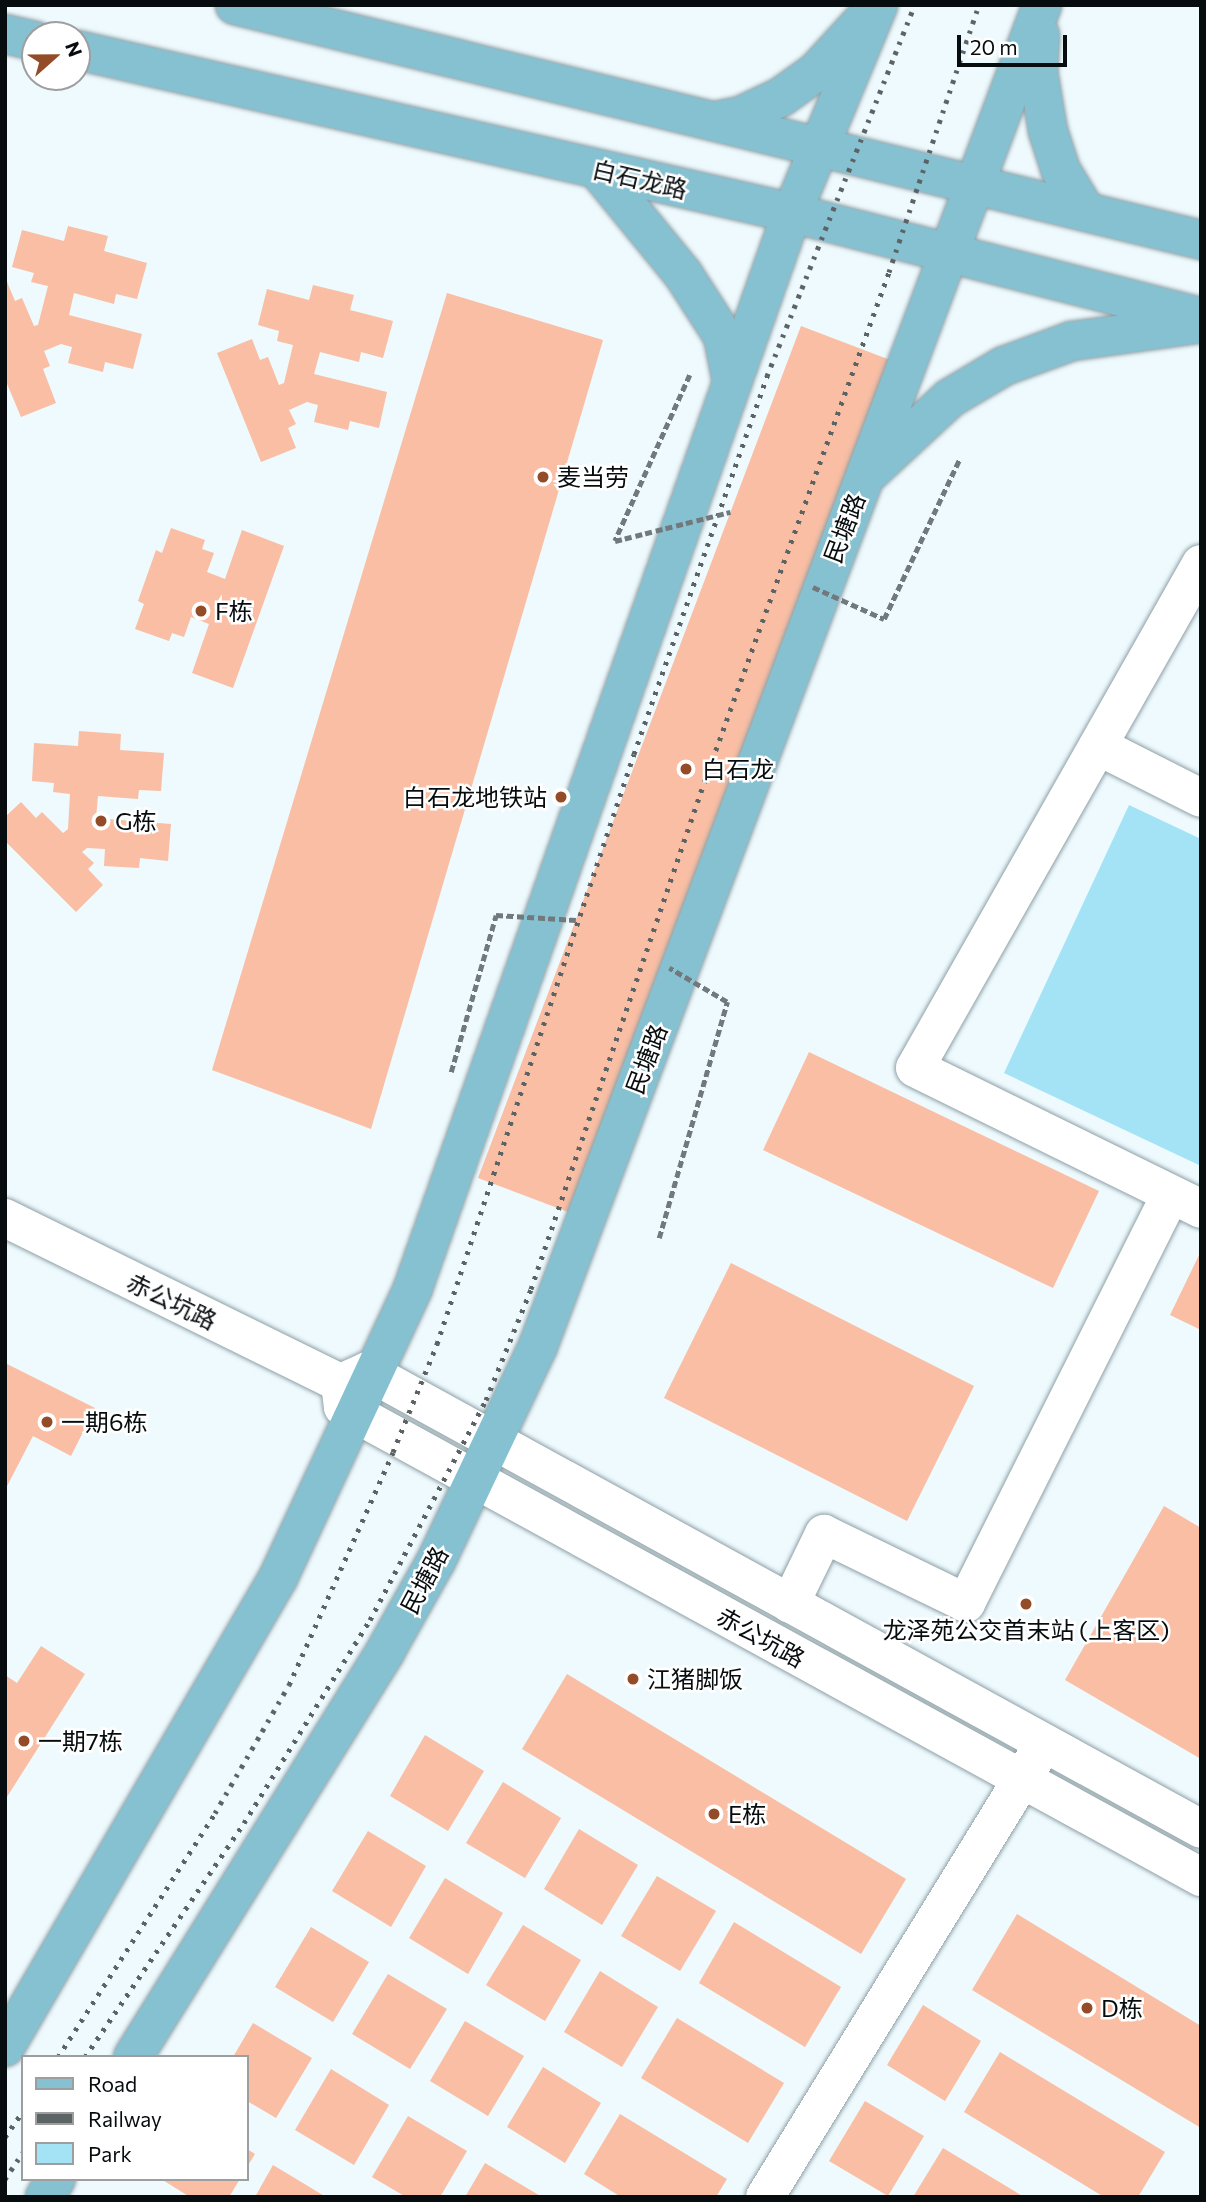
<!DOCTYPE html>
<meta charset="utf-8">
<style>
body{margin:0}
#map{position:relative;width:1206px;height:2202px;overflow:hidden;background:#eefafe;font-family:Commissioner,"Noto Sans SC",sans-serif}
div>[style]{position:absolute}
.green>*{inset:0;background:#a4e2f6}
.building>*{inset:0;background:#f9bea3}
.roads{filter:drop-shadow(0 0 2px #8ea0a6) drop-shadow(0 0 2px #8ea0a6)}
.minor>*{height:38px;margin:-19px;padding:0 19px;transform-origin:19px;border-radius:19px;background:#fff}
.major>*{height:38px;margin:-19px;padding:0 19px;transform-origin:19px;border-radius:19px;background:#86c1d1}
.rail>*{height:5px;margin-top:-2.5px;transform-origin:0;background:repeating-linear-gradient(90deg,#5b6365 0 3.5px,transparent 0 10.5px)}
.path-bridge>*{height:4.5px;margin-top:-2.25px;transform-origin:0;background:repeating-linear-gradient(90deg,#71797c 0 7px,transparent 0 10.5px)}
.dots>*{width:19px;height:19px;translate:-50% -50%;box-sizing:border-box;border:4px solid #fff;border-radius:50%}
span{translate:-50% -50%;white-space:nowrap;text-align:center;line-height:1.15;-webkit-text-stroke:5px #fff;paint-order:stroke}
.street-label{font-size:24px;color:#070d0f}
.poi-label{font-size:24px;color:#070d0f}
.left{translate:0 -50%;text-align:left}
.right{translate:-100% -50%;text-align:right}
.frame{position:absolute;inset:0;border:7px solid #070d0f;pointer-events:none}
.legend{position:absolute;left:21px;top:2055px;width:228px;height:126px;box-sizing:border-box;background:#fff;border:2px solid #9c9e9f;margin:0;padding:9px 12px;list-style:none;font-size:21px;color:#070d0f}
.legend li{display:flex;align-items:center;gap:14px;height:35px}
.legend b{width:35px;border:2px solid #9c9e9f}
.north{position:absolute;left:21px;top:21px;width:70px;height:70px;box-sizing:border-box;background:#fff;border:2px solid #9c9e9f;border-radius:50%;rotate:69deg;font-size:19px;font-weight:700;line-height:28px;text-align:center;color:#070d0f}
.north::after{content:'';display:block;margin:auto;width:24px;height:32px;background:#934c27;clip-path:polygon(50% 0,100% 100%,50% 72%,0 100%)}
.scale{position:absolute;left:957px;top:35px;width:110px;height:32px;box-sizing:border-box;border:4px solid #070d0f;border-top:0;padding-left:9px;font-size:21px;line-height:24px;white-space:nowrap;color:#070d0f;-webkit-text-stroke:5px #fff;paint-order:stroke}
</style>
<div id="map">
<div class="green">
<div style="clip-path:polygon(1129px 805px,1201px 839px,1201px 1166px,1004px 1073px)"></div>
</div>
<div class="building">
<div style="clip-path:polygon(68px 226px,108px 236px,104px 251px,147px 263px,137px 299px,116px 294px,114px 304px,74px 293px,69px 315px,142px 334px,133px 369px,105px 362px,103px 372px,68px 363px,72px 347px,61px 344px,44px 351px,50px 366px,43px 369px,56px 403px,21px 417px,5px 379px,5px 277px,15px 301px,22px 298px,34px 326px,38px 325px,48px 286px,31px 282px,34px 273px,12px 267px,22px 230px,64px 241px)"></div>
<div style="clip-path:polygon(313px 285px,354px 295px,350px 310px,393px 321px,383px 358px,361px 352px,359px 362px,320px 352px,314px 374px,387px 392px,379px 428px,350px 421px,348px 430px,314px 422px,318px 405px,307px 402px,289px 410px,296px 424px,288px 428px,296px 448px,261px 462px,217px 353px,252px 339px,260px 360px,268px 357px,279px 385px,284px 383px,293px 345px,277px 341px,279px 331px,258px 325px,267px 289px,309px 300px)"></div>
<div style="clip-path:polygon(447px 293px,603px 340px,371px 1129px,212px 1070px)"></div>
<div style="clip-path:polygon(801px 326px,898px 363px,576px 1215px,478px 1178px)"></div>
<div style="clip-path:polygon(171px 528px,205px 540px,202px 549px,214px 553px,207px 572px,225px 579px,242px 530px,284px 546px,233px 688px,192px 673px,209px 624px,191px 617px,184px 637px,172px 633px,169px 641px,135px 629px,144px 604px,138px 601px,156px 550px,162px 553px)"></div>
<div style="clip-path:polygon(79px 731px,121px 734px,120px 750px,164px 753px,161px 791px,139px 790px,138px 799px,98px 796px,96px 818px,171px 824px,168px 861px,140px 858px,139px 868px,104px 866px,105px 849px,87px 848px,82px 852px,94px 863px,88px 869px,103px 885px,76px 912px,5px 841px,5px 817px,21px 802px,36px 818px,42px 812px,63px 833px,68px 829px,70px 794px,53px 792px,54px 783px,32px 781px,34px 743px,78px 746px)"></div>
<div style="clip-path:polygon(809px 1052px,1099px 1191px,1053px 1288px,763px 1150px)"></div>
<div style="clip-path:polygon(1201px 1251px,1201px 1330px,1170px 1315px)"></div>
<div style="clip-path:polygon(731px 1263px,974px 1386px,907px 1521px,664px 1398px)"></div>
<div style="clip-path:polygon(5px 1363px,95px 1408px,71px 1456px,33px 1436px,5px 1490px)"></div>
<div style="clip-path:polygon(1164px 1506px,1201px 1528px,1201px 1759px,1065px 1680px)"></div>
<div style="clip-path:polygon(41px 1646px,85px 1674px,5px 1800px,5px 1675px,17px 1683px)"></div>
<div style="clip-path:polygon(567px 1674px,906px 1879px,861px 1954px,522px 1749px)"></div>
<div style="clip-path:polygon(425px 1735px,484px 1771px,448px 1831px,390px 1796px)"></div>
<div style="clip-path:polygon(503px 1782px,561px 1818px,525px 1878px,466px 1843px)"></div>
<div style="clip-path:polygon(579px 1829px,638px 1865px,602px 1925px,544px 1889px)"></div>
<div style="clip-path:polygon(368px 1831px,426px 1866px,391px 1927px,332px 1891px)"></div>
<div style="clip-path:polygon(657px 1876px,716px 1911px,680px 1971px,621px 1936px)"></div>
<div style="clip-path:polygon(445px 1878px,503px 1913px,468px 1974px,409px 1938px)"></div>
<div style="clip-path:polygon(1017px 1914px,1201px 2026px,1201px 2128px,972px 1990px)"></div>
<div style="clip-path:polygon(734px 1922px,841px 1987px,805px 2047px,699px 1983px)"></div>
<div style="clip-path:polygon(523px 1925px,581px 1960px,545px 2021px,486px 1985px)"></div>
<div style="clip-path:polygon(311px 1927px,369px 1962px,333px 2022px,275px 1987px)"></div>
<div style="clip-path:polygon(600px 1971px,658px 2007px,622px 2067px,564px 2032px)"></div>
<div style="clip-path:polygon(388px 1974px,447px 2009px,410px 2069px,352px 2034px)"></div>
<div style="clip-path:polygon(923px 2005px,981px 2041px,945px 2101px,887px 2065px)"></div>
<div style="clip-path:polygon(677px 2018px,784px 2083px,748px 2143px,641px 2078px)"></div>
<div style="clip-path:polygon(465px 2021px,524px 2056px,488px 2116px,430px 2081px)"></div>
<div style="clip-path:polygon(253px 2023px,312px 2058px,276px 2118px,247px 2101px,247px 2057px,233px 2057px)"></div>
<div style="clip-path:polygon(1000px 2052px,1165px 2152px,1138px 2197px,1104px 2197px,964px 2112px)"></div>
<div style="clip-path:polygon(543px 2067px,601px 2103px,565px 2163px,507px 2127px)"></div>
<div style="clip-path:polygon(331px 2069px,389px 2105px,354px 2165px,295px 2130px)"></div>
<div style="clip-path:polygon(865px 2101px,924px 2136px,888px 2196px,829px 2161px)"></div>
<div style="clip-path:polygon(620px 2114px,727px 2179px,716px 2197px,621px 2197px,584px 2174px)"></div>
<div style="clip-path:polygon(408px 2116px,467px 2151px,440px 2197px,406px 2197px,372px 2177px)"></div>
<div style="clip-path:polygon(943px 2148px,1024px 2197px,913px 2197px)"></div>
<div style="clip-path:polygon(247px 2149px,255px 2154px,247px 2167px)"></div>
<div style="clip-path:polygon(485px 2163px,542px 2197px,465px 2197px)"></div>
<div style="clip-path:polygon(273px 2165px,326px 2197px,255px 2197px)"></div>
<div style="clip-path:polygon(161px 2179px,240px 2179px,229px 2197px,190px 2197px)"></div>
</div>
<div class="roads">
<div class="minor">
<div style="left:1201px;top:564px;width:579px;rotate:119.57deg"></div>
<div style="left:915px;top:1068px;width:319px;rotate:26.2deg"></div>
<div style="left:1098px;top:746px;width:115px;rotate:26.8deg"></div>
<div style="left:5px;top:1218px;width:373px;rotate:26.2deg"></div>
<div style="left:345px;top:1381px;width:24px;rotate:-24deg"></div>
<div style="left:367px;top:1371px;width:951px;rotate:28.77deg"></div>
<div style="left:340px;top:1383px;width:24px;rotate:83deg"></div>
<div style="left:343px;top:1407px;width:15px;rotate:28deg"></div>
<div style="left:356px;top:1414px;width:964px;rotate:28.72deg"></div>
<div style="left:790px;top:1604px;width:78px;rotate:-64.1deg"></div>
<div style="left:824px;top:1534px;width:158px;rotate:25.9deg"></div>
<div style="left:966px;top:1603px;width:457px;rotate:-63.4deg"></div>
<div style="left:765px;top:2197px;width:515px;rotate:-58.41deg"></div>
</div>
<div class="major">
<div style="left:235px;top:5px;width:994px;rotate:13.67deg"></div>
<div style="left:5px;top:34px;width:31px;rotate:13deg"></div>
<div style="left:1040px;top:35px;width:37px;rotate:93deg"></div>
<div style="left:1038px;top:72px;width:60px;rotate:80.4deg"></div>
<div style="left:1048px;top:131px;width:40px;rotate:72deg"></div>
<div style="left:1060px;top:169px;width:50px;rotate:58.8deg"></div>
<div style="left:77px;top:50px;width:733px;rotate:12.84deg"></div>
<div style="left:792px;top:213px;width:422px;rotate:14.3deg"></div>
<div style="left:716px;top:121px;width:25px;rotate:-11deg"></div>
<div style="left:741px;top:116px;width:44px;rotate:-25.4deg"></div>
<div style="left:781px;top:97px;width:43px;rotate:-35.5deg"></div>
<div style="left:816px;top:72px;width:68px;rotate:-47.4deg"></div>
<div style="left:597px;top:169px;width:136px;rotate:50.7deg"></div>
<div style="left:683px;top:274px;width:74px;rotate:57.2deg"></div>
<div style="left:723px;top:336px;width:47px;rotate:78.9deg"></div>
<div style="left:869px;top:473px;width:110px;rotate:-42.8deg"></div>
<div style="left:950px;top:398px;width:63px;rotate:-30.7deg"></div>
<div style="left:1004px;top:366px;width:72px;rotate:-20.2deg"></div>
<div style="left:1072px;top:341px;width:125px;rotate:-7.8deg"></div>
<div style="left:5px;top:2047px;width:543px;rotate:-59.8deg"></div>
<div style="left:278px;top:1578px;width:320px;rotate:-65deg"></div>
<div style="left:413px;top:1288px;width:1140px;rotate:-70.58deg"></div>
<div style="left:792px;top:213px;width:225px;rotate:-67.5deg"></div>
<div style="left:133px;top:2057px;width:479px;rotate:-58.1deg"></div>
<div style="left:386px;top:1650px;width:102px;rotate:-60.7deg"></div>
<div style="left:436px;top:1561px;width:238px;rotate:-64.6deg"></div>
<div style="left:538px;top:1346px;width:1433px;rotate:-69.4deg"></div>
<div style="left:45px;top:2197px;width:21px;rotate:-59deg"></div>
</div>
</div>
<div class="rail">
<div style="left:58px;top:2057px;width:290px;rotate:-57.2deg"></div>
<div style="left:215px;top:1813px;width:148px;rotate:-60deg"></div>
<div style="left:289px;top:1685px;width:255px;rotate:-65.9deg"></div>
<div style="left:393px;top:1452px;width:117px;rotate:-67.8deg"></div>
<div style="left:437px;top:1344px;width:622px;rotate:-71.54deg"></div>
<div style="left:634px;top:754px;width:401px;rotate:-70.6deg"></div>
<div style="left:767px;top:376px;width:399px;rotate:-68.3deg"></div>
<div style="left:85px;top:2057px;width:283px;rotate:-55.8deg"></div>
<div style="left:244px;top:1823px;width:239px;rotate:-58.2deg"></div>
<div style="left:370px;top:1620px;width:249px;rotate:-62.2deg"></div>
<div style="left:486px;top:1400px;width:120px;rotate:-67.9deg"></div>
<div style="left:531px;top:1289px;width:538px;rotate:-71.13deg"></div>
<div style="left:705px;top:780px;width:540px;rotate:-70.09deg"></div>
<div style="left:889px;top:272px;width:282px;rotate:-71.4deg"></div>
<div style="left:5px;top:2137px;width:32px;rotate:-55deg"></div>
<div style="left:5px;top:2179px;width:32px;rotate:-56deg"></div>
</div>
<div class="path-bridge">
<div style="left:690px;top:375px;width:182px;rotate:114.3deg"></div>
<div style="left:615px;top:541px;width:119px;rotate:-14.2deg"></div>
<div style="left:813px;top:587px;width:78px;rotate:24.3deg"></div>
<div style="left:884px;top:619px;width:178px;rotate:-64.7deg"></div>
<div style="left:451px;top:1072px;width:163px;rotate:-74deg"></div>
<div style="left:496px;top:915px;width:80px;rotate:3.6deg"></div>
<div style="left:659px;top:1238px;width:246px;rotate:-73.9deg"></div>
<div style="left:727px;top:1002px;width:67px;rotate:-149.6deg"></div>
</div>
<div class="dots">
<div style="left:543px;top:477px;background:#934c27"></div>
<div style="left:201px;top:611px;background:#934c27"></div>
<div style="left:686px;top:769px;background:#934c27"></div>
<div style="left:561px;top:797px;background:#934c27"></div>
<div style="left:101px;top:821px;background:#934c27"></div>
<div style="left:47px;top:1422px;background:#934c27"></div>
<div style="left:1026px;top:1604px;background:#934c27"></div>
<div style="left:633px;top:1679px;background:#934c27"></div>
<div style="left:24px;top:1741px;background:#934c27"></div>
<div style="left:714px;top:1814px;background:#934c27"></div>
<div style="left:1087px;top:2008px;background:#934c27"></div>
</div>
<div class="street-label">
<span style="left:640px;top:179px;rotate:13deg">白石龙路</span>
<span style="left:844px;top:528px;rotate:-69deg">民塘路</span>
<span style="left:646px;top:1059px;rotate:-69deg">民塘路</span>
<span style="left:172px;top:1301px;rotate:26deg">赤公坑路</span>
<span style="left:424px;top:1580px;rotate:-62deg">民塘路</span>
<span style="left:761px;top:1637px;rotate:29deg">赤公坑路</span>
</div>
<div class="poi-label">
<span class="left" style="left:557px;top:477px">麦当劳</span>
<span class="left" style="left:215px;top:611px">F栋</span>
<span class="left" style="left:702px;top:769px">白石龙</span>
<span class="right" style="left:547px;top:797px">白石龙地铁站</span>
<span class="left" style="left:115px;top:821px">G栋</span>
<span class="left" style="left:61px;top:1422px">一期6栋</span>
<span style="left:1026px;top:1630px">龙泽苑公交首末站 (上客区)</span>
<span class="left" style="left:647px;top:1679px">江猪脚饭</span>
<span class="left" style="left:38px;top:1741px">一期7栋</span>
<span class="left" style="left:728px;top:1814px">E栋</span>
<span class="left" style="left:1101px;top:2008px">D栋</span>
</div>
<div class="frame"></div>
<ul class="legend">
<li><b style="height:9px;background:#86c1d1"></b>Road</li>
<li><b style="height:9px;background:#5b6365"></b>Railway</li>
<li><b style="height:19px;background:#a4e2f6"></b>Park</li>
</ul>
<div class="north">N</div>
<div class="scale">20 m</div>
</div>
